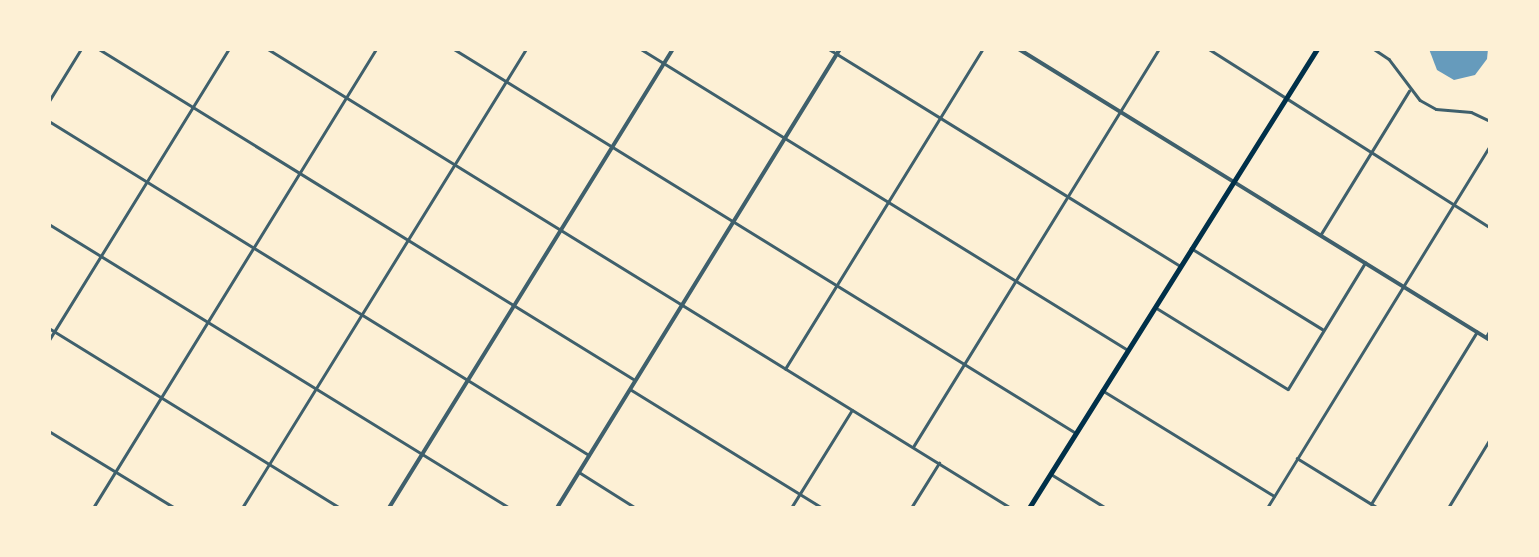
<!DOCTYPE html>
<style>
body{margin:0}
#map{position:relative;width:1539px;height:557px;overflow:hidden;background:#fdf0d5;font-family:"Work Sans",sans-serif}
div>[style]{position:absolute}
.water>*{inset:0;background:#669bbc}
.minor>*{height:2.5px;margin:-1.25px;padding:0 1.25px;transform-origin:1.25px;border-radius:1.25px;background:#3f606c}
.tertiary>*{height:3.5px;margin:-1.75px;padding:0 1.75px;transform-origin:1.75px;border-radius:1.75px;background:#3f606c}
.primary>*{height:4.5px;margin:-2.25px;padding:0 2.25px;transform-origin:2.25px;border-radius:2.25px;background:#003049}
span{translate:-50% -50%;white-space:nowrap;text-align:center;line-height:1.15;-webkit-text-stroke:5px #fdf0d5;paint-order:stroke}
.frame{position:absolute;inset:0;border:51px solid #fdf0d5;pointer-events:none}
</style>
<div id="map">
<div class="water">
<div style="clip-path:polygon(1429px 49px,1488px 49px,1487px 59px,1475px 75px,1454px 80px,1437px 70px)"></div>
</div>
<div class="minor">
<div style="left:99px;top:49px;width:630px;rotate:31.7deg"></div>
<div style="left:268px;top:49px;width:873px;rotate:31.71deg"></div>
<div style="left:454px;top:49px;width:731px;rotate:31.69deg"></div>
<div style="left:641px;top:49px;width:573px;rotate:31.72deg"></div>
<div style="left:829px;top:49px;width:413px;rotate:31.7deg"></div>
<div style="left:1209px;top:49px;width:333px;rotate:32.4deg"></div>
<div style="left:1374px;top:49px;width:18px;rotate:34deg"></div>
<div style="left:1389px;top:59px;width:51px;rotate:52.9deg"></div>
<div style="left:1420px;top:100px;width:18px;rotate:29deg"></div>
<div style="left:1436px;top:109px;width:35px;rotate:5deg"></div>
<div style="left:1471px;top:112px;width:21px;rotate:25deg"></div>
<div style="left:49px;top:101px;width:61px;rotate:-58.4deg"></div>
<div style="left:49px;top:121px;width:635px;rotate:31.74deg"></div>
<div style="left:49px;top:224px;width:541px;rotate:31.64deg"></div>
<div style="left:1321px;top:234px;width:168px;rotate:-58.4deg"></div>
<div style="left:1191px;top:248px;width:154px;rotate:31.7deg"></div>
<div style="left:1155px;top:307px;width:156px;rotate:31.7deg"></div>
<div style="left:1288px;top:389px;width:148px;rotate:-58.6deg"></div>
<div style="left:49px;top:328px;width:342px;rotate:31.7deg"></div>
<div style="left:1486px;top:337px;width:8px;rotate:-60deg"></div>
<div style="left:49px;top:340px;width:342px;rotate:-58.3deg"></div>
<div style="left:785px;top:369px;width:376px;rotate:-58.3deg"></div>
<div style="left:630px;top:389px;width:227px;rotate:31.7deg"></div>
<div style="left:1102px;top:390px;width:202px;rotate:31.6deg"></div>
<div style="left:49px;top:431px;width:148px;rotate:31.4deg"></div>
<div style="left:913px;top:447px;width:468px;rotate:-58.3deg"></div>
<div style="left:1297px;top:458px;width:95px;rotate:31.7deg"></div>
<div style="left:579px;top:472px;width:67px;rotate:32.3deg"></div>
<div style="left:1051px;top:474px;width:65px;rotate:31.7deg"></div>
<div style="left:1371px;top:504px;width:202px;rotate:-58.4deg"></div>
<div style="left:93px;top:508px;width:539px;rotate:-58.34deg"></div>
<div style="left:242px;top:508px;width:540px;rotate:-58.25deg"></div>
<div style="left:791px;top:508px;width:115px;rotate:-58.1deg"></div>
<div style="left:911px;top:508px;width:53px;rotate:-58.1deg"></div>
<div style="left:1267px;top:508px;width:425px;rotate:-58.4deg"></div>
<div style="left:1448px;top:508px;width:81px;rotate:-58.7deg"></div>
</div>
<div class="tertiary">
<div style="left:1019px;top:49px;width:554px;rotate:31.71deg"></div>
<div style="left:389px;top:508px;width:540px;rotate:-58.25deg"></div>
<div style="left:557px;top:508px;width:539px;rotate:-58.34deg"></div>
</div>
<div class="primary">
<div style="left:1029px;top:508px;width:542px;rotate:-57.89deg"></div>
</div>
<div class="frame"></div>
</div>
